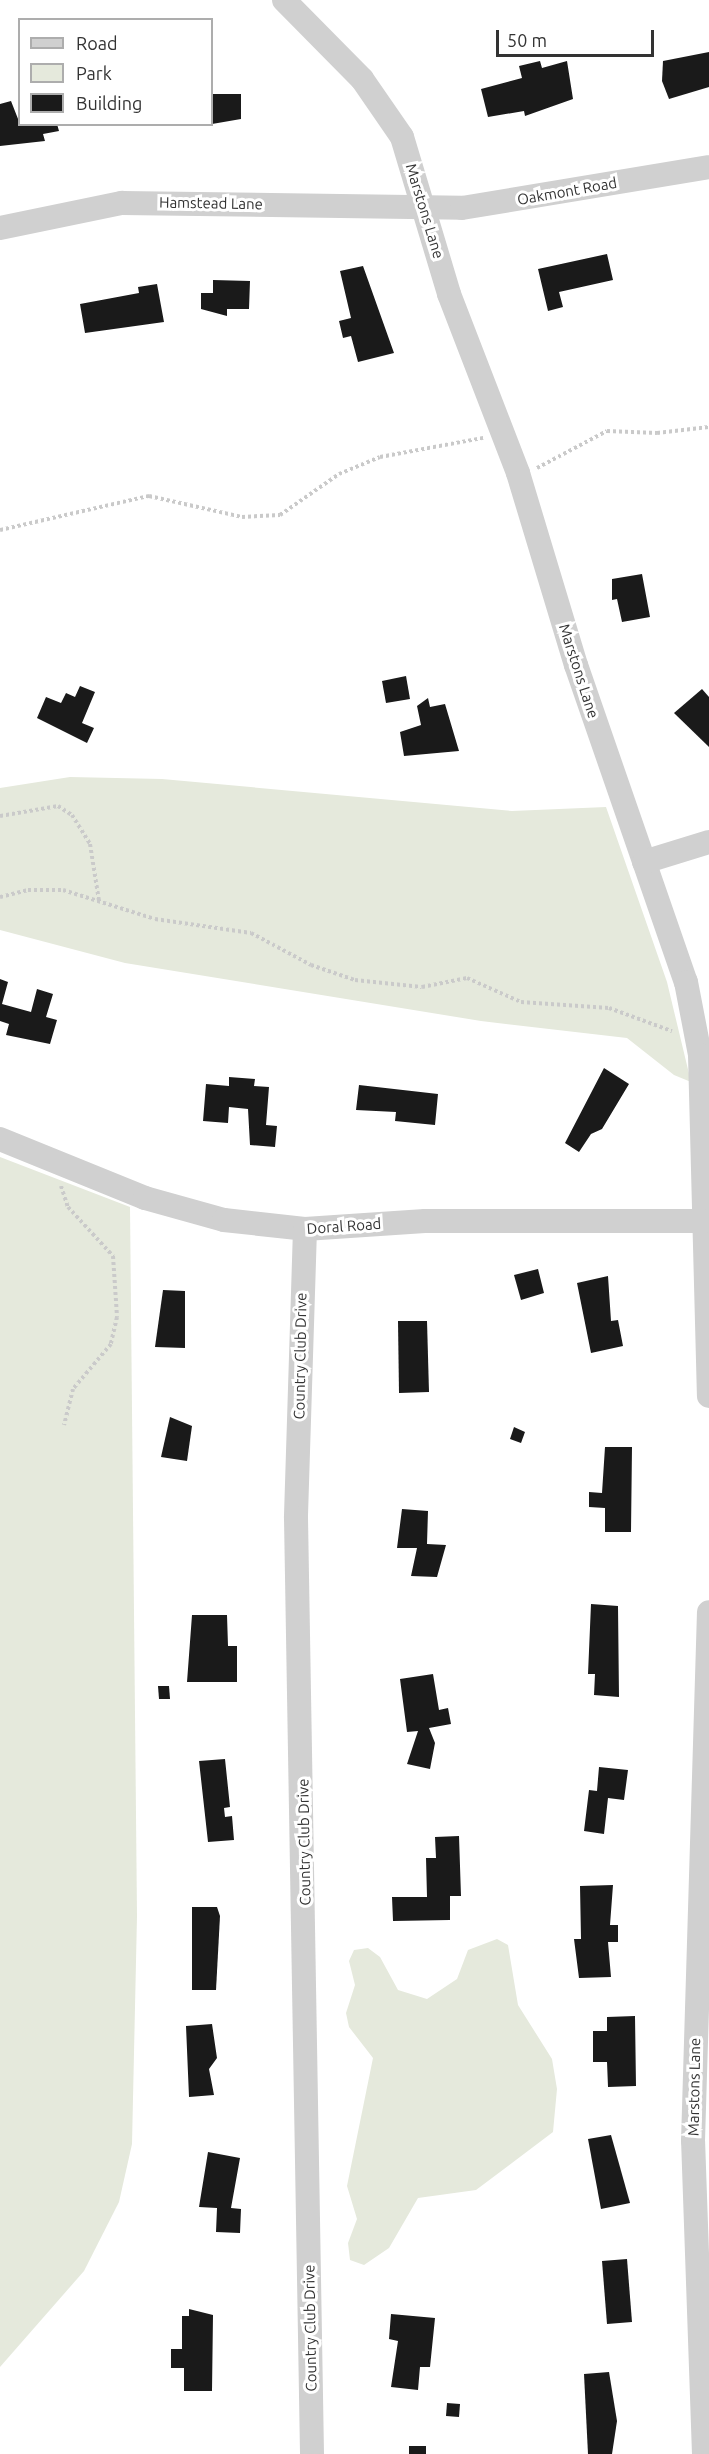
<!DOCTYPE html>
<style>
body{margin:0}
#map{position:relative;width:709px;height:2454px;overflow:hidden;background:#fff;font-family:Ubuntu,sans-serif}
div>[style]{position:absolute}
.green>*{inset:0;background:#e5e9dc}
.building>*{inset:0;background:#1a1a1a}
.path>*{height:4px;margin-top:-2px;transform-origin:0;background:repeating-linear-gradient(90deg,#cacaca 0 3px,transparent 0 6px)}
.minor>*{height:24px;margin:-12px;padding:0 12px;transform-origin:12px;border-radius:12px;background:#d0d0d0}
span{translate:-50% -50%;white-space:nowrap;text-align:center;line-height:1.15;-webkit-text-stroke:6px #fff;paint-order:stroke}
.street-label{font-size:15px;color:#333}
.legend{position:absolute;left:18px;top:18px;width:195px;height:108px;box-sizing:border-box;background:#fff;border:2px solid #adadad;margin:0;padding:8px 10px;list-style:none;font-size:18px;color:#333}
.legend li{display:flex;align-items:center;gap:12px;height:30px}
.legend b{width:30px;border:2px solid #adadad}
.scale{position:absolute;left:496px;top:30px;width:158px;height:27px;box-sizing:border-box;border:3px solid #333;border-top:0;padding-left:8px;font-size:18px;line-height:21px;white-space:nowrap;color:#333;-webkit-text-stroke:4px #fff;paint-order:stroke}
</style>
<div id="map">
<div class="green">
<div style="clip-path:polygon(70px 777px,162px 779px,512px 811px,606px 807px,667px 982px,691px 1082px,674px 1075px,627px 1038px,481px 1021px,125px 963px,0 930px,0 788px)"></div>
<div style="clip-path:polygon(0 1157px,130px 1207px,137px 1916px,132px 2144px,119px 2202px,84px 2271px,0 2367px)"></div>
<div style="clip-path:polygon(497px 1939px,508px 1945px,518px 2005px,552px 2059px,557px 2089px,553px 2132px,476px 2190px,418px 2198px,389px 2248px,364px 2265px,350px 2260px,348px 2243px,357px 2219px,347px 2186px,373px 2058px,349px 2027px,346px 2013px,355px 1985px,349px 1961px,354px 1950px,368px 1948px,380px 1957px,398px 1990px,427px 1999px,457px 1979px,468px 1950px)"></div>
</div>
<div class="building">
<div style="clip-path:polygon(709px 52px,709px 87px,669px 99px,662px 81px,663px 61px)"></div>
<div style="clip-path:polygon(540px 61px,542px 68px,567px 61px,573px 99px,525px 116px,524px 111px,488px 117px,481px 89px,522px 78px,519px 66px)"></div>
<div style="clip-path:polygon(212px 94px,241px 94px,241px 119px,212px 124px)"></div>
<div style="clip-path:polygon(11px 101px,20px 124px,57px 124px,59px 131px,43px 134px,45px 141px,0 146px,0 104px)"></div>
<div style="clip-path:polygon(607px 254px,613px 280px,559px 292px,563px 307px,548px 311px,538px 269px)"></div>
<div style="clip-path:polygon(363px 266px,394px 353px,358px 362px,351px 336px,343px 338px,339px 321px,351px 318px,340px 271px)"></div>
<div style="clip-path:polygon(213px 280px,250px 281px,249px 309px,227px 309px,227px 316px,201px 309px,201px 293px,213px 293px)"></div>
<div style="clip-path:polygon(157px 284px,164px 322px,85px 333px,80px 304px,139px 293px,138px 287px)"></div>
<div style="clip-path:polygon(642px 574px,650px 617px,622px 622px,617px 599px,612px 600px,612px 579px)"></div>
<div style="clip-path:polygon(406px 676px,410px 699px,386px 703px,382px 681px)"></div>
<div style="clip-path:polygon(80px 686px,95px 692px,82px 723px,94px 728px,87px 743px,37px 718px,46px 697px,61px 703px,66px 693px,75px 697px)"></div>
<div style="clip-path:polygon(702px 689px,709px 697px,709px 747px,674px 713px)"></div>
<div style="clip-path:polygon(428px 698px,430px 707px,445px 704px,459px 751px,404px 756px,400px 732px,421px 725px,417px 706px)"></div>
<div style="clip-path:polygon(0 979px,8px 982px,2px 1004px,31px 1012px,37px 989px,53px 994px,46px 1017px,57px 1020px,50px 1044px,6px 1035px,9px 1024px,0 1021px)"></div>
<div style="clip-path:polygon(604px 1068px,629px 1084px,602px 1129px,591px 1134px,579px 1152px,565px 1143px)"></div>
<div style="clip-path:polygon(229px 1077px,255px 1079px,254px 1086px,269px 1087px,266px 1125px,277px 1126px,275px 1147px,250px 1145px,248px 1109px,229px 1107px,228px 1123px,203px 1121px,206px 1084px,229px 1086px)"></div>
<div style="clip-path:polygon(359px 1085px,438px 1094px,435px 1125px,395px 1121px,396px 1112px,356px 1110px)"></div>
<div style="clip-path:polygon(538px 1269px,544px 1293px,521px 1300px,514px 1275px)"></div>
<div style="clip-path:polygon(608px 1276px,611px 1321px,618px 1320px,623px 1346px,591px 1353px,577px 1283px)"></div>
<div style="clip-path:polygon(163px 1290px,185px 1291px,185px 1348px,155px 1347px)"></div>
<div style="clip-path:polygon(398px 1321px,427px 1321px,429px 1392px,399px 1393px)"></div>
<div style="clip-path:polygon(170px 1417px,192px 1426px,187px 1461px,161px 1457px)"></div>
<div style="clip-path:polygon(514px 1427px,525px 1432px,521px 1443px,510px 1439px)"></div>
<div style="clip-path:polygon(605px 1447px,632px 1447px,631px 1532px,605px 1532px,605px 1508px,589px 1507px,589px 1492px,602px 1493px)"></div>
<div style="clip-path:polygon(402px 1509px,428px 1511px,427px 1544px,446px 1545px,437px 1577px,411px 1576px,417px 1548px,397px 1548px)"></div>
<div style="clip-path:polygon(591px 1604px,618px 1606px,619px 1697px,594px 1695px,595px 1674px,588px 1674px)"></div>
<div style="clip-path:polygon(192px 1615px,227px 1615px,228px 1646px,237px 1646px,237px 1682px,187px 1682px)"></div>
<div style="clip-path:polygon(433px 1674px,439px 1710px,448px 1708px,451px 1724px,429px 1728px,435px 1743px,430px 1769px,407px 1764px,418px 1731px,407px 1732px,400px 1679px)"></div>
<div style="clip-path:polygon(158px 1686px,169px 1686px,170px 1699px,159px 1699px)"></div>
<div style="clip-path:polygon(225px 1759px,230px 1807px,224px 1808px,225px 1817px,232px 1816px,234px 1840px,208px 1842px,199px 1761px)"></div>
<div style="clip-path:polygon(599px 1767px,628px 1770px,624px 1800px,608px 1798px,604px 1834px,584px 1831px,589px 1790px,597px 1791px)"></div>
<div style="clip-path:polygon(459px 1836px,461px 1896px,450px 1896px,450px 1920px,393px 1921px,392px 1897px,427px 1897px,426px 1858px,436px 1858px,435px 1837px)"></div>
<div style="clip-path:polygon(613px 1885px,610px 1925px,618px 1925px,618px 1942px,608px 1942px,611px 1977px,579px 1978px,574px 1939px,581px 1939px,580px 1886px)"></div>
<div style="clip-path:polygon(192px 1907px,217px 1907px,220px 1916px,216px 1990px,192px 1990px)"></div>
<div style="clip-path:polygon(635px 2016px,636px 2086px,608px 2087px,607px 2062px,593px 2062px,593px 2031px,607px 2031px,607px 2017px)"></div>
<div style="clip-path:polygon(212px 2024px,217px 2058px,209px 2069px,214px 2095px,189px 2097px,186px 2026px)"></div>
<div style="clip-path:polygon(611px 2135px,630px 2203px,601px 2209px,588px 2139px)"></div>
<div style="clip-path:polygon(208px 2152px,240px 2158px,231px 2208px,241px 2209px,240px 2233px,216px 2232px,217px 2208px,199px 2207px)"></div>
<div style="clip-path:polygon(627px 2259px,632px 2322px,607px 2324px,602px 2261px)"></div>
<div style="clip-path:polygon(189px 2309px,213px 2315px,212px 2391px,184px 2391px,184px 2368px,171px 2368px,171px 2349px,182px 2349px,182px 2316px,189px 2316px)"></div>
<div style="clip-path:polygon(391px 2314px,435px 2318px,430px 2367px,420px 2367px,418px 2390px,391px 2387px,398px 2341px,389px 2339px)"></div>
<div style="clip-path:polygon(609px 2372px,617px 2421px,612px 2454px,588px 2454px,584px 2374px)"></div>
<div style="clip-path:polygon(447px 2403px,460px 2404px,459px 2417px,446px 2416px)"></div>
<div style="clip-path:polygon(409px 2446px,426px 2446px,426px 2454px,409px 2454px)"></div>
</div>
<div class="path">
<div style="left:537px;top:468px;width:79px;rotate:-27.9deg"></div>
<div style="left:607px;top:431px;width:50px;rotate:2.3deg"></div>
<div style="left:657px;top:433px;width:52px;rotate:-6.6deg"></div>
<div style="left:0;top:530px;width:153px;rotate:-12.9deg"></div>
<div style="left:149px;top:496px;width:95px;rotate:12.7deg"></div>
<div style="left:242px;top:517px;width:38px;rotate:-3deg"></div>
<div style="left:280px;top:515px;width:72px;rotate:-34.8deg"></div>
<div style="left:339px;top:474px;width:44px;rotate:-22.5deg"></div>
<div style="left:380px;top:457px;width:105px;rotate:-10.5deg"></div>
<div style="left:0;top:816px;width:59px;rotate:-9.8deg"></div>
<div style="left:58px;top:806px;width:17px;rotate:33deg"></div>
<div style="left:72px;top:815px;width:34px;rotate:58deg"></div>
<div style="left:90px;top:844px;width:58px;rotate:81deg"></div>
<div style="left:0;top:897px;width:29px;rotate:-14deg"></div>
<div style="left:28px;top:890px;width:35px"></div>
<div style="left:63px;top:890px;width:96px;rotate:17.5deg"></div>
<div style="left:155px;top:919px;width:97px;rotate:8.3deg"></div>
<div style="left:251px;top:933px;width:68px;rotate:28.1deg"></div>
<div style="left:311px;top:965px;width:46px;rotate:18.8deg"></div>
<div style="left:355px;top:980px;width:67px;rotate:6deg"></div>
<div style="left:422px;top:987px;width:46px;rotate:-11.3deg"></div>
<div style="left:467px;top:978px;width:59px;rotate:24deg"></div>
<div style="left:521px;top:1002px;width:88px;rotate:3.9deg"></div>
<div style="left:609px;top:1008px;width:67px;rotate:20.1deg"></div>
<div style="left:61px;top:1186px;width:22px;rotate:72deg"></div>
<div style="left:68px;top:1207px;width:67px;rotate:47.4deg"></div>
<div style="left:113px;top:1256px;width:61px;rotate:86.2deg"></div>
<div style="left:117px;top:1317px;width:28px;rotate:103deg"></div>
<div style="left:111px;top:1344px;width:59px;rotate:130.2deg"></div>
<div style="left:73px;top:1389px;width:37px;rotate:104deg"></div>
</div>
<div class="minor">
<div style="left:284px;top:0;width:111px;rotate:45.4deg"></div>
<div style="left:362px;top:79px;width:70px;rotate:55.4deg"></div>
<div style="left:402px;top:137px;width:164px;rotate:73.3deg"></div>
<div style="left:449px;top:294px;width:192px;rotate:68.9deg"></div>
<div style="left:518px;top:473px;width:201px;rotate:73.2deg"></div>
<div style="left:576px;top:665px;width:336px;rotate:70.9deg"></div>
<div style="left:686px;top:982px;width:74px;rotate:79.1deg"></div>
<div style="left:700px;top:1055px;width:341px;rotate:88.5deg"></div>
<div style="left:0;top:228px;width:125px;rotate:-11.6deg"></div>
<div style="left:122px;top:203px;width:340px;rotate:0.8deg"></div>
<div style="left:462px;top:208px;width:250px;rotate:-9.4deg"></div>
<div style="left:644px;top:862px;width:68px;rotate:-17.1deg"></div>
<div style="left:0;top:1139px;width:157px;rotate:22.1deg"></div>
<div style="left:145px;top:1198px;width:82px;rotate:15.6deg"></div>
<div style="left:224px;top:1220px;width:81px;rotate:6.3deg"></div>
<div style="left:305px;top:1229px;width:120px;rotate:-3.8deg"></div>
<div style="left:425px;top:1221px;width:279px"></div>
<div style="left:305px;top:1229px;width:289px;rotate:91.8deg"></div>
<div style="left:296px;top:1518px;width:936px;rotate:89.02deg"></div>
<div style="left:704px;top:2454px;width:313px;rotate:-92deg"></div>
<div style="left:693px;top:2141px;width:529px;rotate:-88.27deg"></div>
</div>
<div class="street-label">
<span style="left:567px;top:191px;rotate:-10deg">Oakmont Road</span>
<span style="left:211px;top:203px;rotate:1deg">Hamstead Lane</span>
<span style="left:425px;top:211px;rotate:73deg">Marstons Lane</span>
<span style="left:579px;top:671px;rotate:72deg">Marstons Lane</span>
<span style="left:344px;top:1226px;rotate:-4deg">Doral Road</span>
<span style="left:300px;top:1356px;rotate:-89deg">Country Club Drive</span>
<span style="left:304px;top:1842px;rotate:-91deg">Country Club Drive</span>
<span style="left:694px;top:2087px;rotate:-89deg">Marstons Lane</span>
<span style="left:310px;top:2328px;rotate:-91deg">Country Club Drive</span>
</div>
<ul class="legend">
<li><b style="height:8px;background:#d0d0d0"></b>Road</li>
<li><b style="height:16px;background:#e5e9dc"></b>Park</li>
<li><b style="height:16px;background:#1a1a1a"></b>Building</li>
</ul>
<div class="scale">50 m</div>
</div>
